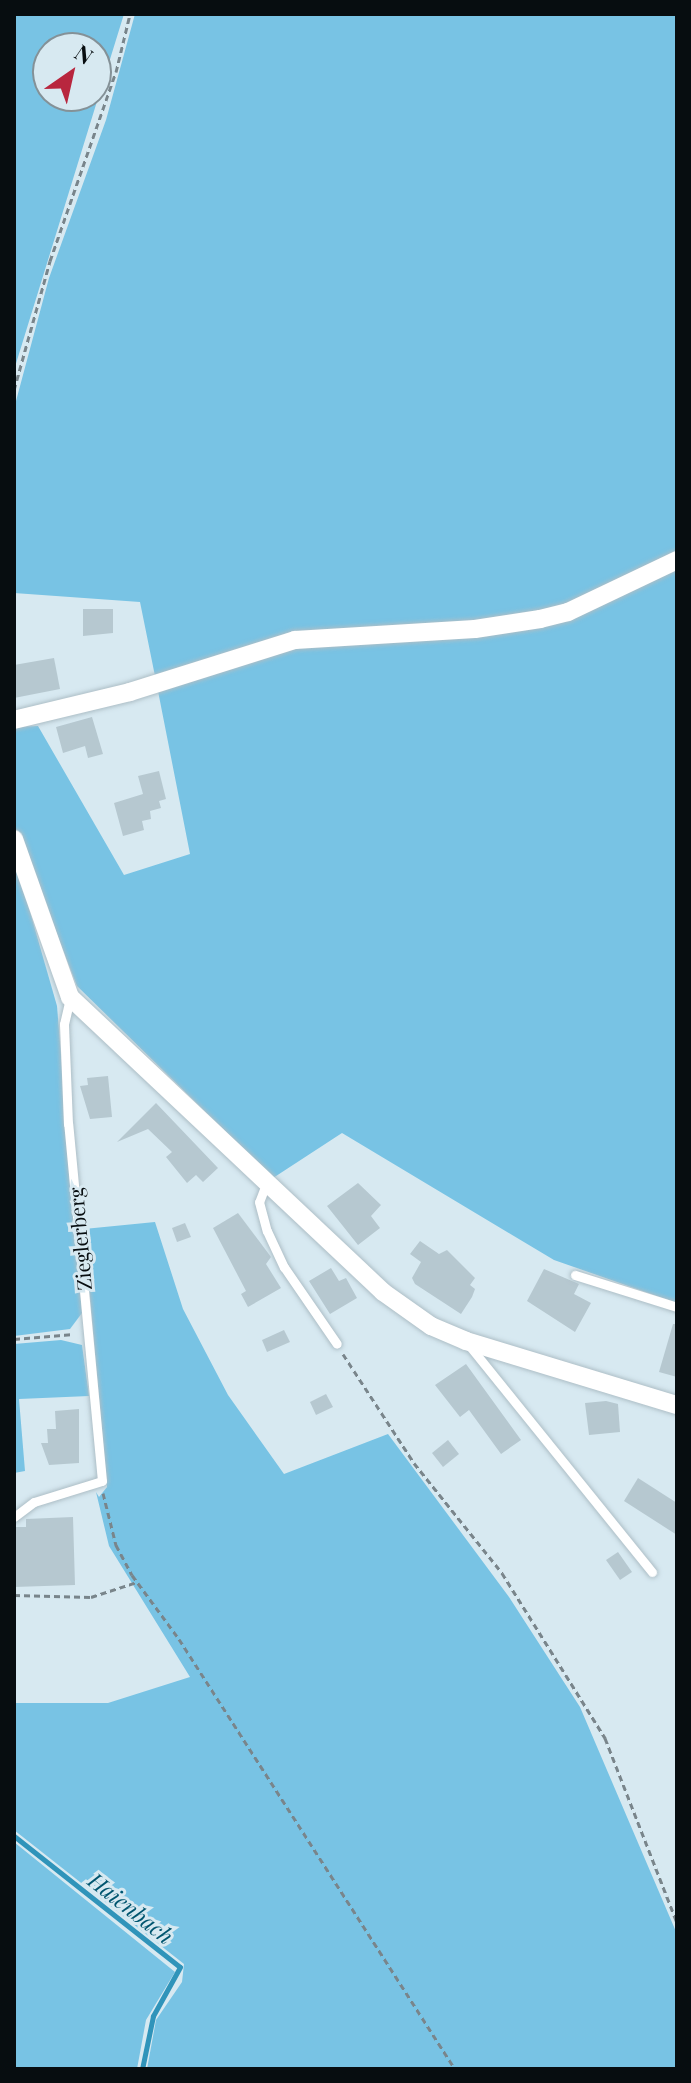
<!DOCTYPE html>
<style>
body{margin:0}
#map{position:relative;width:691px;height:2083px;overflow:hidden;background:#d7e9f1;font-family:"Playfair Display",serif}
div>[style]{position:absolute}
.green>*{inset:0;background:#78c3e4}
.stream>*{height:5px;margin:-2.5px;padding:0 2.5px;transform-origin:2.5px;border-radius:2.5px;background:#3094ba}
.building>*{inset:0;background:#b6c8d0}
.path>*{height:3px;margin-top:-1.5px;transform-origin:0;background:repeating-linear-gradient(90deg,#79858b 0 6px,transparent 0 10px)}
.roads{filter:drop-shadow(0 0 2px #adbec6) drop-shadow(0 0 2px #adbec6)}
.lane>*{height:9px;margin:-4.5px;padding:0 4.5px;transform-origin:4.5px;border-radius:4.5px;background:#fff}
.street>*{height:18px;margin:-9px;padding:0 9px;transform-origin:9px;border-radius:9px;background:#fff}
span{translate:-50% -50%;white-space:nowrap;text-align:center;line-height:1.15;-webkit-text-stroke:6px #d7e9f1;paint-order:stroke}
.street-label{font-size:20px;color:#070d10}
.water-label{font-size:22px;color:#00556f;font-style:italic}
.frame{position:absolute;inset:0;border:16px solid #070d10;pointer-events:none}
.north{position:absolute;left:32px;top:32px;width:80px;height:80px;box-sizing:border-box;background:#d7e9f1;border:2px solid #849197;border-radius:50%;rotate:34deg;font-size:22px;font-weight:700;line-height:32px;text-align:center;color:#070d10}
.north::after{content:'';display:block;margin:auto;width:28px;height:36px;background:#b8263e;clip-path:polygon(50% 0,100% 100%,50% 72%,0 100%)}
</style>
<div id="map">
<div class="green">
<div style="clip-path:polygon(evenodd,14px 14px,124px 14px,14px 370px,14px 14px,96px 48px,96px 96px,48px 96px,48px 48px,96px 48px)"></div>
<div style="clip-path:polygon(135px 14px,677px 14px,677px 552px,556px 609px,442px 625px,292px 633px,155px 676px,140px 602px,14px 593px,16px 401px,49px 278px,106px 120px)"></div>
<div style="clip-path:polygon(677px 568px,677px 1303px,554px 1260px,342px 1133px,273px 1178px,77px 986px,14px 824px,14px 727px,38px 726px,124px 875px,190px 854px,158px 691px,299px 647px,483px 636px,543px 626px)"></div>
<div style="clip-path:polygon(14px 856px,57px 1006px,82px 1313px,70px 1329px,14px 1336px)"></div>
<div style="clip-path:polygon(155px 1222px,183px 1309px,228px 1395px,284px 1474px,388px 1434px,509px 1597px,580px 1707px,677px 1934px,677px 2069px,147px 2069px,156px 2020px,182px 1982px,184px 1964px,14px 1830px,14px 1703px,108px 1703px,190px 1677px,109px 1546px,96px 1492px,99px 1497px,107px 1487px,84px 1229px)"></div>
<div style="clip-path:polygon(61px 1340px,82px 1345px,89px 1396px,19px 1399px,25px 1471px,14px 1473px,14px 1344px)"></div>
<div style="clip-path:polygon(14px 1842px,175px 1972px,146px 2020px,137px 2069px,14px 2069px)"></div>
</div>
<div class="stream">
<div style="left:14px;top:1836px;width:211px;rotate:38.3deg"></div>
<div style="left:180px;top:1967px;width:56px;rotate:118.9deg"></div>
<div style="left:153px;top:2016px;width:54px;rotate:101.7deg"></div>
</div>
<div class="building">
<div style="clip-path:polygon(83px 609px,113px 609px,113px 633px,83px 636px)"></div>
<div style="clip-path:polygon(54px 658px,60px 689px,14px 698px,14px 665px)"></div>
<div style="clip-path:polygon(92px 717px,103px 754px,88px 758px,85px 746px,63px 753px,56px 727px)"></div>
<div style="clip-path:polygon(159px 771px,166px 799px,159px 801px,161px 808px,150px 811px,151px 819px,142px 821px,144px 830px,123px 836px,114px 803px,143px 794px,138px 776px)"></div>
<div style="clip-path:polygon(108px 1076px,112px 1117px,90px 1119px,80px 1086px,88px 1085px,87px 1078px)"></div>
<div style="clip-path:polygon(156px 1103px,218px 1168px,203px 1182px,196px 1175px,187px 1183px,166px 1157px,172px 1152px,148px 1129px,117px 1142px)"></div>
<div style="clip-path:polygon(358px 1183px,381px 1205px,371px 1216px,380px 1228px,358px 1245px,327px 1206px)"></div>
<div style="clip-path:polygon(238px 1213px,271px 1257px,266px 1264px,281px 1288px,248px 1307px,241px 1294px,246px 1291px,213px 1228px)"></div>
<div style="clip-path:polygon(185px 1223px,191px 1237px,177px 1242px,172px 1228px)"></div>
<div style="clip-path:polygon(420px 1241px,439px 1254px,447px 1250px,475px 1278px,470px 1285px,475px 1289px,472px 1297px,461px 1314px,415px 1284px,412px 1278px,421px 1262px,410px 1254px)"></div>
<div style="clip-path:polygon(331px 1268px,339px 1281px,346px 1278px,357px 1298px,330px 1314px,309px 1281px)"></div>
<div style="clip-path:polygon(544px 1269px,579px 1284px,574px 1294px,591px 1303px,575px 1332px,527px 1301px)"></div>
<div style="clip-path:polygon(673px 1324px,677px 1324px,677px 1377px,659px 1372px)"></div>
<div style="clip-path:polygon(284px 1330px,290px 1342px,267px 1352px,262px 1340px)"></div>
<div style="clip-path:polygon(466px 1364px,521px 1440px,501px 1454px,469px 1410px,460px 1417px,435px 1385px)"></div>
<div style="clip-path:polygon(326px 1394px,333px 1407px,316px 1415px,310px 1402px)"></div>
<div style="clip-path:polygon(606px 1401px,618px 1404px,620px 1432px,589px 1435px,585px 1403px)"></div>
<div style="clip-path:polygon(79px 1409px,79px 1463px,49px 1465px,41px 1443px,48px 1443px,47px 1429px,56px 1429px,55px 1411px)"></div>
<div style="clip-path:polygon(448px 1440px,459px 1454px,443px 1467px,432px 1453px)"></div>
<div style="clip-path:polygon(638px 1478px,677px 1503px,677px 1535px,624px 1501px)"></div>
<div style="clip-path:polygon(73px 1517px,75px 1585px,14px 1587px,14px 1527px,26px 1527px,26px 1519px)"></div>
<div style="clip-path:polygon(618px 1552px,632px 1572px,620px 1580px,606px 1560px)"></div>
</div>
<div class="path">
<div style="left:14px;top:390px;width:134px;rotate:-74.4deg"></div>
<div style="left:50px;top:261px;width:200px;rotate:-70.8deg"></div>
<div style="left:116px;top:72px;width:60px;rotate:-76.4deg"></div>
<div style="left:14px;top:1339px;width:60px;rotate:-4.8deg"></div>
<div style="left:343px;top:1354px;width:130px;rotate:56.9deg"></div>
<div style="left:414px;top:1463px;width:141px;rotate:51.3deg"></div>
<div style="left:502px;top:1573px;width:195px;rotate:58deg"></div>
<div style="left:605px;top:1738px;width:199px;rotate:68.7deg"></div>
<div style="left:103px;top:1493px;width:54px;rotate:76deg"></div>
<div style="left:116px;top:1545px;width:34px;rotate:62deg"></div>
<div style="left:132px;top:1575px;width:79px;rotate:53.7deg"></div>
<div style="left:179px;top:1639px;width:511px;rotate:57.31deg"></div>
<div style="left:14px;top:1595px;width:77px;rotate:1.5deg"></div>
<div style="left:91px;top:1597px;width:48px;rotate:-18.1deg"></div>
</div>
<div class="roads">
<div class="lane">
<div style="left:266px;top:1184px;width:19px;rotate:111deg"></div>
<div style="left:259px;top:1202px;width:30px;rotate:75deg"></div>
<div style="left:267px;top:1231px;width:40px;rotate:65deg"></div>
<div style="left:284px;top:1267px;width:93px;rotate:55.5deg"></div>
<div style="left:575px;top:1275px;width:107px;rotate:17.4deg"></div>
<div style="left:468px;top:1344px;width:293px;rotate:51.1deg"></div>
<div style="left:14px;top:1517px;width:25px;rotate:-37deg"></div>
<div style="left:34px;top:1502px;width:71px;rotate:-17.2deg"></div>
<div style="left:102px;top:1481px;width:359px;rotate:-95.4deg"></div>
<div style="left:68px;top:1124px;width:100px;rotate:-92.3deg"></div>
<div style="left:64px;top:1024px;width:28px;rotate:-77deg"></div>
</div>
<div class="street">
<div style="left:14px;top:720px;width:119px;rotate:-13.6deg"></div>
<div style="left:130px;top:692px;width:173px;rotate:-17.5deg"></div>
<div style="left:295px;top:640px;width:180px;rotate:-3.5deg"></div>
<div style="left:475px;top:629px;width:66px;rotate:-8.7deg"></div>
<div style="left:540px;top:619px;width:29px;rotate:-14deg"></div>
<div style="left:568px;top:612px;width:121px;rotate:-25.5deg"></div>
<div style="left:14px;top:839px;width:168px;rotate:70.5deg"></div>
<div style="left:70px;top:997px;width:430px;rotate:43.3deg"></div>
<div style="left:383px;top:1292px;width:59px;rotate:35.3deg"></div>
<div style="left:431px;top:1326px;width:38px;rotate:23deg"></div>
<div style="left:466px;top:1341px;width:220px;rotate:16.9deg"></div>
</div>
</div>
<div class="street-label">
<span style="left:79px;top:1239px;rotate:-95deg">Zieglerberg</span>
</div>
<div class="water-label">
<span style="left:131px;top:1908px;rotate:38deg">Haienbach</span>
</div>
<div class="frame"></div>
<div class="north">N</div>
</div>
